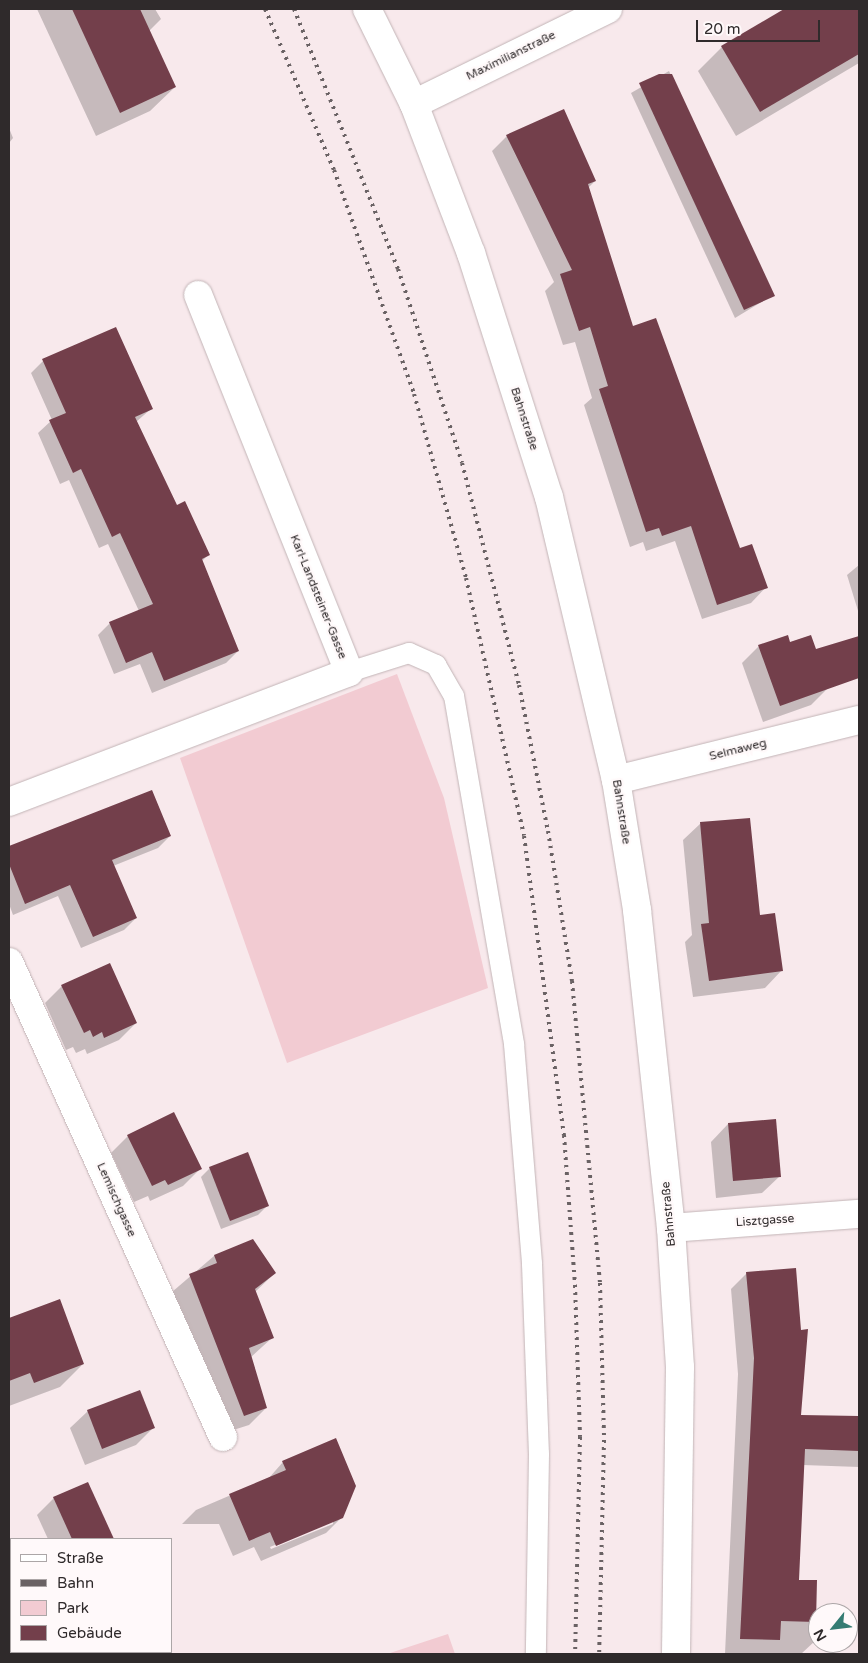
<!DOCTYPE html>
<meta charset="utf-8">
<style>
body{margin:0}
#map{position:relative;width:868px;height:1663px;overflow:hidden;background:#f8e9ec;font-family:"Varela Round",sans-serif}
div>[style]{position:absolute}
.green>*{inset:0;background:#f2cbd2}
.shadow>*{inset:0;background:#0003}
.building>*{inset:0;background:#733f4b}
.roads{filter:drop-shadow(0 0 1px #c2b4b6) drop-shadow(0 0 1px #c2b4b6)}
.service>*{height:20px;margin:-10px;padding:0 10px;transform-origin:10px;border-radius:10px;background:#fff}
.minor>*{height:28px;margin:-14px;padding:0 14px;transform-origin:14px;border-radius:14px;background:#fff}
.rail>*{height:4px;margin-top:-2px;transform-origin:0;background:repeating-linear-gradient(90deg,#6a6264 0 2.5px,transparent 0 7.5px)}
span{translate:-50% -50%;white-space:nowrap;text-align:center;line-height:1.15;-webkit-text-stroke:5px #fff9fa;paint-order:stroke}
.street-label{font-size:12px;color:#2f2a2b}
.frame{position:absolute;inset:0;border:10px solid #2f2a2b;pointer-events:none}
.legend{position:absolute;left:10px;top:1538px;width:162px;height:115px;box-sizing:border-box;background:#fff9fa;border:1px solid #aca6a7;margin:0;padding:6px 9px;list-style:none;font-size:15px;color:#2f2a2b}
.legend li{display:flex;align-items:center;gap:10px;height:25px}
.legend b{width:25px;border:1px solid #aca6a7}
.north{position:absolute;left:808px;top:1603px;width:50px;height:50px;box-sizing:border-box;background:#fff9fa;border:1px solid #aca6a7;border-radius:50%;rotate:241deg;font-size:14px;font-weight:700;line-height:20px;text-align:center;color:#2f2a2b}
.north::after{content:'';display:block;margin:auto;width:18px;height:22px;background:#357c73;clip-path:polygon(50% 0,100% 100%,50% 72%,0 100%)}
.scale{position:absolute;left:696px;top:20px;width:124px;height:22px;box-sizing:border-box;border:2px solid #2f2a2b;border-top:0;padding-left:6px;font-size:15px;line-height:18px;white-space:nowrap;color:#2f2a2b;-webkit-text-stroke:4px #fff9fa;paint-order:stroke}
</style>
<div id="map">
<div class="green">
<div style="clip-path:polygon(397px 674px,444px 798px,488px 988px,287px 1063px,180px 758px)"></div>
<div style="clip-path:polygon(448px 1634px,455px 1654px,387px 1654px)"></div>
</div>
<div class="shadow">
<div style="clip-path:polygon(37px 9px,155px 9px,161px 19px,149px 31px,175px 87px,150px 111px,96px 136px)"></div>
<div style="clip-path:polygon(787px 9px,859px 9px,859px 63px,736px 136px,698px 71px,722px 47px)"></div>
<div style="clip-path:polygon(669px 71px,773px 295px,735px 318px,631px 93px)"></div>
<div style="clip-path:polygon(9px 128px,13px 138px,9px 143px)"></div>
<div style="clip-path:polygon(507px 136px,595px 181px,588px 188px,632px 328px,739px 549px,766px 587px,751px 603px,702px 619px,675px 541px,646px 551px,643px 542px,630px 547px,584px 405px,592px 398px,575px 342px,563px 345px,545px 291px,554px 282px,492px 151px)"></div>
<div style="clip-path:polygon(43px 361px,152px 408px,136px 422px,177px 507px,208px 555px,202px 561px,238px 651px,226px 663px,152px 693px,140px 664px,114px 674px,98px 635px,110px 623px,139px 611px,108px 544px,99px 548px,69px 480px,60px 484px,38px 433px,52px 420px,31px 373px)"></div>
<div style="clip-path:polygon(859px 565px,859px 614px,847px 575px)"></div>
<div style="clip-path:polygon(790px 643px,828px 688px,811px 705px,763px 722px,742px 663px,759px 646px)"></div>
<div style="clip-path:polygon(152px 791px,170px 836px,158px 848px,113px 866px,136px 918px,124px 930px,81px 948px,58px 896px,13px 915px,9px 904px,9px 848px)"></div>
<div style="clip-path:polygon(701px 823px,759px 917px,782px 970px,765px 988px,693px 997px,685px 942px,692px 935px,683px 840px)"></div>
<div style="clip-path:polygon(62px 986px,136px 1023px,119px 1040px,87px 1054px,85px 1049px,76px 1053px,73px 1047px,66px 1050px,45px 1003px)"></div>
<div style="clip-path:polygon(728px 1124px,780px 1176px,762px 1193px,716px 1198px,711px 1142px)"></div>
<div style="clip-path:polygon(128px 1136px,200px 1169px,183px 1186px,150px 1201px,148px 1196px,134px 1202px,111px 1153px)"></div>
<div style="clip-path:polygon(210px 1168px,267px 1206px,258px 1215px,221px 1229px,201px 1177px)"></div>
<div style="clip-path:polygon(253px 1241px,275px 1273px,255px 1292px,273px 1337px,251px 1357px,266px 1408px,249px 1425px,227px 1432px,172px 1292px,214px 1256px)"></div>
<div style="clip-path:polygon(747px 1273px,800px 1416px,859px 1418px,859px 1467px,803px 1465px,798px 1581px,815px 1582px,815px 1641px,801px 1654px,725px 1654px,738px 1374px,731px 1289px)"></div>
<div style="clip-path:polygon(59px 1301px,83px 1364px,60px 1387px,9px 1406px,9px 1320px)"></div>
<div style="clip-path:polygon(88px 1411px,153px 1428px,136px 1445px,85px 1465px,70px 1428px)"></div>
<div style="clip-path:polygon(evenodd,283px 1462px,342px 1517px,326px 1533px,261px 1561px,254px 1547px,233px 1556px,219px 1524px,182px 1524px,196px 1510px,268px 1479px,283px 1462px,333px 1521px,333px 1524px,271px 1549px,270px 1547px,333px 1521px)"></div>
<div style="clip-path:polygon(88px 1483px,112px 1539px,48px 1539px,37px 1515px,54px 1498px)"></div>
</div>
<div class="building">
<div style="clip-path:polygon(72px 9px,140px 9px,176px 87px,120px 113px)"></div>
<div style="clip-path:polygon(784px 9px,859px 9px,859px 54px,760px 112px,721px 46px)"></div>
<div style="clip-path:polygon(659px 74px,672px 74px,775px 296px,744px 310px,639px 83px)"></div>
<div style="clip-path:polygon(564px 109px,596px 181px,588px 184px,633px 326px,656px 318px,740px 548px,752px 544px,768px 588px,717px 605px,691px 526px,662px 536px,659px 528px,646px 532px,599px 389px,608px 386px,590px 327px,579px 331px,560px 274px,572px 270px,506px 135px)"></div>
<div style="clip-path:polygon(116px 327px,153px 409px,135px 417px,177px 505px,185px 501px,210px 555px,202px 559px,239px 651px,164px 681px,152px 652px,126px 663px,109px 622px,153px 604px,120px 533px,112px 537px,81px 469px,73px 473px,49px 420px,66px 413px,42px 359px)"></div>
<div style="clip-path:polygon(788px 635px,790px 642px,811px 635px,816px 649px,859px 636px,859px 678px,780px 706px,758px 645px)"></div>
<div style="clip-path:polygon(152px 790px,171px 836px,112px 860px,137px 918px,93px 937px,70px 885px,25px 904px,9px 864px,9px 846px)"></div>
<div style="clip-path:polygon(750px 818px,760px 915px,775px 913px,783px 971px,709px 981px,701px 924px,709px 923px,700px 822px)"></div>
<div style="clip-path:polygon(110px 963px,137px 1023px,104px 1038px,102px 1032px,93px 1037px,90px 1030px,84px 1033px,61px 985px)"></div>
<div style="clip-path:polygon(174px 1112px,202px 1169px,168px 1185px,165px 1180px,152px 1186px,127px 1135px)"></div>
<div style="clip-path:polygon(776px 1119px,781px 1177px,733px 1181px,728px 1123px)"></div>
<div style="clip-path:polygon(248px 1152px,269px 1206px,230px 1221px,209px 1167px)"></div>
<div style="clip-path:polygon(253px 1239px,276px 1273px,255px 1289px,274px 1338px,249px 1348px,267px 1408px,244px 1416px,189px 1274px,217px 1263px,214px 1255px)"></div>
<div style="clip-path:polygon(796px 1268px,801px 1330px,808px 1329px,801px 1415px,859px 1416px,859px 1451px,805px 1449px,799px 1580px,817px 1580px,816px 1622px,781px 1621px,780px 1640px,740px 1639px,754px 1358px,746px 1272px)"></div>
<div style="clip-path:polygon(60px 1299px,84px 1364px,34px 1383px,30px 1373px,9px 1381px,9px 1318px)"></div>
<div style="clip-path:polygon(140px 1390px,155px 1428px,102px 1449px,87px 1410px)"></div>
<div style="clip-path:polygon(336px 1438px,356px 1486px,343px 1518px,276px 1546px,270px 1532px,249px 1541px,229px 1494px,286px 1470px,282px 1461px)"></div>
<div style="clip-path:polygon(88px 1482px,114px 1539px,72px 1539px,53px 1497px)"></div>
</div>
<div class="roads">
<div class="service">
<div style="left:349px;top:672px;width:63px;rotate:-17.6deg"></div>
<div style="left:409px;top:653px;width:30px;rotate:24deg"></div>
<div style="left:436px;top:665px;width:36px;rotate:60deg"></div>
<div style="left:454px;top:696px;width:353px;rotate:80.2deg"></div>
<div style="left:514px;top:1044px;width:221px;rotate:85.3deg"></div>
<div style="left:532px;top:1264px;width:190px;rotate:87.9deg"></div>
<div style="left:539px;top:1454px;width:200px;rotate:90.9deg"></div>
</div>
<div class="minor">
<div style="left:367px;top:9px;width:106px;rotate:63.7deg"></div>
<div style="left:414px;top:104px;width:160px;rotate:69.1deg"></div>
<div style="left:471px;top:253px;width:256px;rotate:72.3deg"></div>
<div style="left:549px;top:497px;width:291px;rotate:76.7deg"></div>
<div style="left:616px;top:780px;width:132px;rotate:80.8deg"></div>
<div style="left:637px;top:910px;width:320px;rotate:83.9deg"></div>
<div style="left:671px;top:1228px;width:139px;rotate:86.3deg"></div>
<div style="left:680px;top:1367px;width:287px;rotate:90.8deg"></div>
<div style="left:414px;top:104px;width:216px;rotate:-26.1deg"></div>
<div style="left:616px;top:780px;width:250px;rotate:-13.9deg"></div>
<div style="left:9px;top:802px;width:364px;rotate:-20.9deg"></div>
<div style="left:349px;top:672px;width:406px;rotate:-111.8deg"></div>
<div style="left:9px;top:962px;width:521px;rotate:65.75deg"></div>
<div style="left:671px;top:1228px;width:189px;rotate:-4.3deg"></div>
</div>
</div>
<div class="rail">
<div style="left:265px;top:9px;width:175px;rotate:66.8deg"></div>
<div style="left:334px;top:170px;width:238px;rotate:70.3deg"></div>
<div style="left:414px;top:394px;width:191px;rotate:74.2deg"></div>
<div style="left:466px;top:578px;width:264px;rotate:77.3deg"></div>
<div style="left:524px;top:836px;width:302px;rotate:82.4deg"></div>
<div style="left:564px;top:1135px;width:150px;rotate:85.8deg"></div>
<div style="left:575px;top:1285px;width:152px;rotate:88.1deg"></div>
<div style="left:580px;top:1437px;width:217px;rotate:91.3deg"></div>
<div style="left:294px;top:9px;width:280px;rotate:68.2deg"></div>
<div style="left:398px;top:269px;width:204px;rotate:71.7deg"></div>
<div style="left:462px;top:463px;width:229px;rotate:75.6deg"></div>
<div style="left:519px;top:685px;width:149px;rotate:78.8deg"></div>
<div style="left:548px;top:831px;width:152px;rotate:80.9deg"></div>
<div style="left:572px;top:981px;width:303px;rotate:84.7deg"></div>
<div style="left:600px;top:1283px;width:157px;rotate:88.5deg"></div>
<div style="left:604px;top:1440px;width:214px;rotate:91.3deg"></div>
</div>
<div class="street-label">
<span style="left:511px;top:56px;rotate:-26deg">Maximilianstraße</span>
<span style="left:524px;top:419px;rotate:72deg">Bahnstraße</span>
<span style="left:318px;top:597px;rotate:68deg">Karl-Landsteiner-Gasse</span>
<span style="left:738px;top:750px;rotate:-14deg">Selmaweg</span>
<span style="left:621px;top:812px;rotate:81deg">Bahnstraße</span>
<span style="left:116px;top:1200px;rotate:66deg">Lemischgasse</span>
<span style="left:669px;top:1214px;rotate:-95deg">Bahnstraße</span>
<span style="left:765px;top:1221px;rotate:-4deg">Lisztgasse</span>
</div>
<div class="frame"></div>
<ul class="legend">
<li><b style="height:6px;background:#fff"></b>Straße</li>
<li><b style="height:6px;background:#6a6264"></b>Bahn</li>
<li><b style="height:14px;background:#f2cbd2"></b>Park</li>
<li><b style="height:14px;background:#733f4b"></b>Gebäude</li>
</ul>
<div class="north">N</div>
<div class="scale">20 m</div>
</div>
